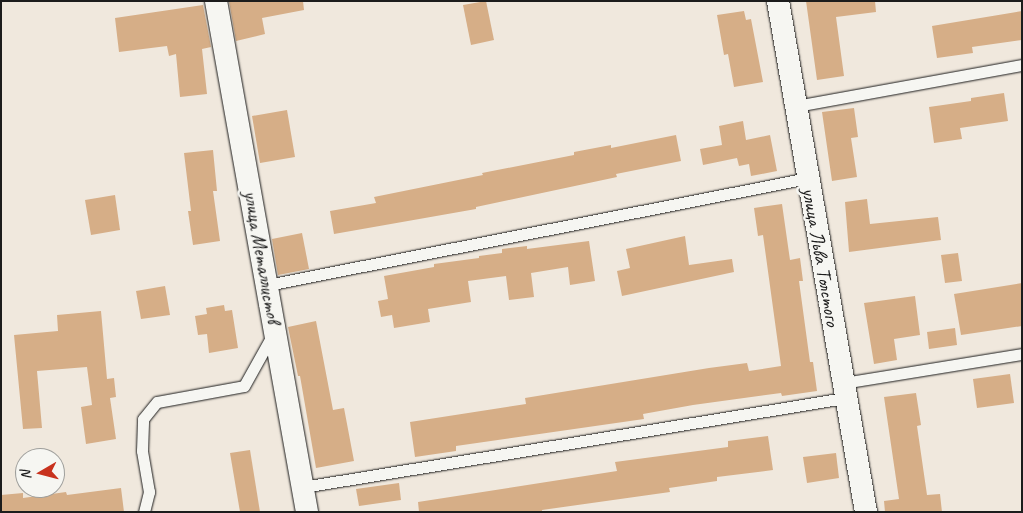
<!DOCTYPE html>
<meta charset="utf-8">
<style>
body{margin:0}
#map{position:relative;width:1023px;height:513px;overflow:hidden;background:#f0e8dd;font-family:Caveat,sans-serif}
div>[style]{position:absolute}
.building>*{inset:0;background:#d6ae87}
.roads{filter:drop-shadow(0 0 1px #1c1c1c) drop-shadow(0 0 1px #1c1c1c)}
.service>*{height:11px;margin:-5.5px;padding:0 5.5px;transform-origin:5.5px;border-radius:5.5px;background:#f6f6f2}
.minor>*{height:22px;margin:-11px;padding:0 11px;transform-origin:11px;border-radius:11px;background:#f6f6f2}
span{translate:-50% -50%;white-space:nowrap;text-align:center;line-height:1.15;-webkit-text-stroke:5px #f6f6f2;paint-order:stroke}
.street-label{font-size:20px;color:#1c1c1c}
.frame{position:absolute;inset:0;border:2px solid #1c1c1c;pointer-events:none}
.north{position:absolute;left:15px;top:448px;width:50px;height:50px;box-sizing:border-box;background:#f6f6f2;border:1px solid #9f9f9c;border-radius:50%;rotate:262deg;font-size:14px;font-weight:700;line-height:20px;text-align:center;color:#1c1c1c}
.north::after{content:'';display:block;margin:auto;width:18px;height:22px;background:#c8321e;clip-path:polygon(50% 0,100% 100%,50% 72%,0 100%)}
</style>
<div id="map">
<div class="building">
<div style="clip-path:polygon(229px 1px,303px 1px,304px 10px,262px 18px,265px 34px,236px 41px)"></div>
<div style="clip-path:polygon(486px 1px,494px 40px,471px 45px,463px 5px)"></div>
<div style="clip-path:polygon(806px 1px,875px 1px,876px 12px,836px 17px,844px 76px,817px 80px)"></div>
<div style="clip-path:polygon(203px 5px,211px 47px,202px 49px,207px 94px,180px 97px,176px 54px,169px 56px,167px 46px,119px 52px,115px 18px)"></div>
<div style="clip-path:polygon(744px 11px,746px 20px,751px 19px,763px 82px,734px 87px,728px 54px,724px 55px,717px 15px)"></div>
<div style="clip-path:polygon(1022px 11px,1022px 40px,972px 47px,973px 53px,937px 58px,932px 26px)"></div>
<div style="clip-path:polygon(1004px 93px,1008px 121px,960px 128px,962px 139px,934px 143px,929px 107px,971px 101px,971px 98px)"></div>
<div style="clip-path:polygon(854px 108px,858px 137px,851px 138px,857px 177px,832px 181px,822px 112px)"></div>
<div style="clip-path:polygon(287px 110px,295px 157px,260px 163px,252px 116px)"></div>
<div style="clip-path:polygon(743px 121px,746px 140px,770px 135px,777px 171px,751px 176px,749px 164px,739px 166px,737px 158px,703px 165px,700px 149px,722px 145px,719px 126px)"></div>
<div style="clip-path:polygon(676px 135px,681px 161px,616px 174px,617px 177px,476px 207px,476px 209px,334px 234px,330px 211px,376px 203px,374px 197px,483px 175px,482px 173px,574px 155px,574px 152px,611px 145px,611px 148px)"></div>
<div style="clip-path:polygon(213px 150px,217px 191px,213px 191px,220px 241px,193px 245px,188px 211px,191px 211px,184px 153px)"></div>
<div style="clip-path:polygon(115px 195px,120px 230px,91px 235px,85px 200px)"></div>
<div style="clip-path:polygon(867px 199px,870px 224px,938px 217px,941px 240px,849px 252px,845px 202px)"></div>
<div style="clip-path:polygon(782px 204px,790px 260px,800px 258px,803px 281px,799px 281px,810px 362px,813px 362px,817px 391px,782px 396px,781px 393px,693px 405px,643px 414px,644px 419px,456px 446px,456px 451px,415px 457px,410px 422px,526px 404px,525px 398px,709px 368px,747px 363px,749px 371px,781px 366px,763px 235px,758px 236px,754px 208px)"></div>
<div style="clip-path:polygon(302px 233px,309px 269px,278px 275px,272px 239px)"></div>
<div style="clip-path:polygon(685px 236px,689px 265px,732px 259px,734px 272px,622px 296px,617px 271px,630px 268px,626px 249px)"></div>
<div style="clip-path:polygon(589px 241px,595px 281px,570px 285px,568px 267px,531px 273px,534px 297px,509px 300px,506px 276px,468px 281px,471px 302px,428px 309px,430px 322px,394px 328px,392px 315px,381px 317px,378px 301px,388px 299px,384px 276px,434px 267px,434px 264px,479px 258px,479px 256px,502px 253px,502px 249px,527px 246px,527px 249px)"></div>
<div style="clip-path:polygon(958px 253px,962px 281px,945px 283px,941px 255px)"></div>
<div style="clip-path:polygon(1022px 283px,1022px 326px,961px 335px,954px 294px)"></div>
<div style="clip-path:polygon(165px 286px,170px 315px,141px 319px,136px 291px)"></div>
<div style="clip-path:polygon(915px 296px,920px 335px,894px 339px,897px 360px,874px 364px,864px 303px)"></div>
<div style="clip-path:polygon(224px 305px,225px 311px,232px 310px,238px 348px,209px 353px,207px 334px,198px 335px,195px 316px,207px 314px,206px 308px)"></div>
<div style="clip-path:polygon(101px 311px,107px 379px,114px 378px,116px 397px,110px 398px,116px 439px,86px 444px,81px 407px,92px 405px,87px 367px,37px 371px,42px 428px,23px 429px,14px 335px,58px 331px,57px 315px)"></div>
<div style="clip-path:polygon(316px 321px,333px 410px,344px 408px,354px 461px,316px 468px,300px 376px,298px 376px,288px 327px)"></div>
<div style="clip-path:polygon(955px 328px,957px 345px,929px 349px,927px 332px)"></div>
<div style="clip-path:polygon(1010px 374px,1014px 403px,977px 408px,973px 379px)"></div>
<div style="clip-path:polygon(916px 393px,921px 425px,917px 426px,927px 495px,940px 494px,942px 512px,885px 512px,884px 501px,899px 499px,884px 397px)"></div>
<div style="clip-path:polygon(768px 436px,773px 470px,717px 477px,717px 481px,669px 488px,670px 492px,542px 510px,542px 512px,419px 512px,418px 502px,617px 471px,615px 462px,728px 447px,728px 441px)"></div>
<div style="clip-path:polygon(250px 450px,260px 512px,240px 512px,230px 453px)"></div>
<div style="clip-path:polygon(836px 453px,839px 478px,807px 483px,803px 457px)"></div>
<div style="clip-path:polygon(399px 483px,401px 500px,359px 506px,356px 489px)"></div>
<div style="clip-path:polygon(121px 488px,124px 512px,1px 512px,1px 495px,23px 493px,23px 498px,66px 492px,67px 495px)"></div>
</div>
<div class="roads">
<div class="service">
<div style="left:796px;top:106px;width:230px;rotate:-10.3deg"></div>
<div style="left:267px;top:285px;width:551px;rotate:-11.19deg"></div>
<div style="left:843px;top:383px;width:181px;rotate:-9.2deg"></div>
<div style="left:303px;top:487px;width:549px;rotate:-9.33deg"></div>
<div style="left:144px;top:512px;width:21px;rotate:-76deg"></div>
<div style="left:149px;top:492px;width:42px;rotate:-99.7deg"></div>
<div style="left:142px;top:451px;width:32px;rotate:-88deg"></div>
<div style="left:143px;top:419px;width:22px;rotate:-51deg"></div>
<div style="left:157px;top:402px;width:88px;rotate:-10.4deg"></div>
<div style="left:244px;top:386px;width:60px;rotate:-60.9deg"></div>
</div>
<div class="minor">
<div style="left:216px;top:1px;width:519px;rotate:79.9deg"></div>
<div style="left:778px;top:1px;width:519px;rotate:80.23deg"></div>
</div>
</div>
<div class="street-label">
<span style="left:262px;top:257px;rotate:80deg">улица Металлистов</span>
<span style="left:821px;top:257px;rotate:80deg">улица Льва Толстого</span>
</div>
<div class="frame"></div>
<div class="north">N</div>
</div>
